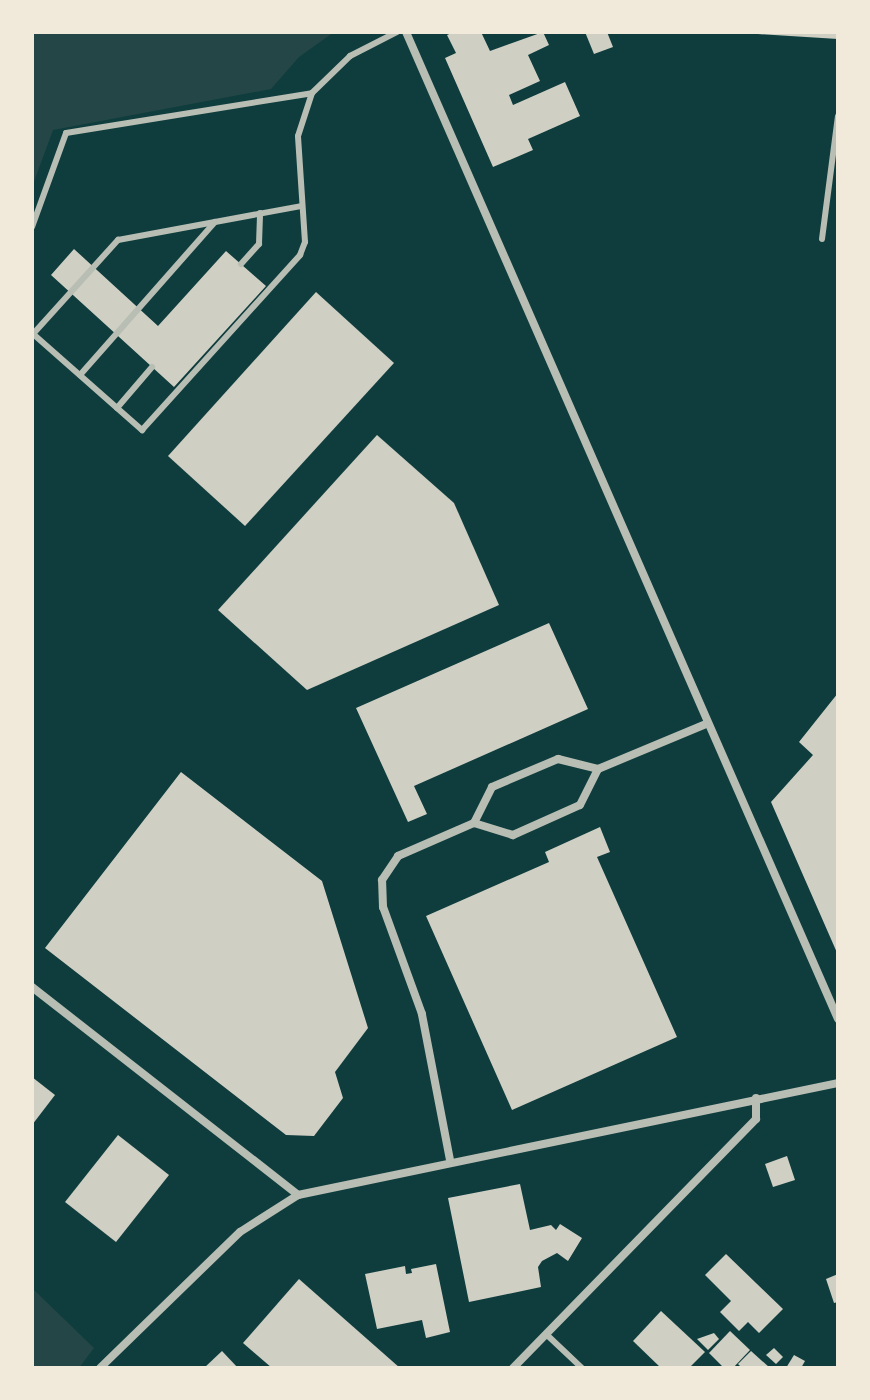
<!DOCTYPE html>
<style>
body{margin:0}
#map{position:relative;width:870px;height:1400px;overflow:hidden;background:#0f3d3e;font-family:Rubik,sans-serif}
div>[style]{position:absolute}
.green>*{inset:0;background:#244646}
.building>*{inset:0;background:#cfcfc3}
.service>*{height:6px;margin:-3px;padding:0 3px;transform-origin:3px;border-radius:3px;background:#b8beb3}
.minor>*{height:8px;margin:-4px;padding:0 4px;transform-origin:4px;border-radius:4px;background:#b8beb3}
span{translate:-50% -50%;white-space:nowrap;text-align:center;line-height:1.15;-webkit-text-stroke:8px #f1e9da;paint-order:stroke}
.frame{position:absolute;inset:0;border:34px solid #f1e9da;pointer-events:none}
</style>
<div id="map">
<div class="green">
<div style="clip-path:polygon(32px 32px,334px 32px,299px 57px,271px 89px,53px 130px,32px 187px)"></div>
<div style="clip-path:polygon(32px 1288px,94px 1348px,79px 1368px,32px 1368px)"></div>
</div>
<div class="building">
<div style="clip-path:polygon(454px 32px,481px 32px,490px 51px,543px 32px,549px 45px,528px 55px,540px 81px,509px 95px,513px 105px,565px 82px,580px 116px,528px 139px,533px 150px,493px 167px,445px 58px,456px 53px,447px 35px)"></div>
<div style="clip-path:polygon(585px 32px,607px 32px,613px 47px,594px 54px)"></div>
<div style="clip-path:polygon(758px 32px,838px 32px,838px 39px,758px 34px)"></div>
<div style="clip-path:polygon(74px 249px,158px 326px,226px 251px,266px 286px,174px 387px,51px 275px)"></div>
<div style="clip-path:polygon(316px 292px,394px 363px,245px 526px,168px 456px)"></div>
<div style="clip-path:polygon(377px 435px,454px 503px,499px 605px,307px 690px,218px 610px)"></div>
<div style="clip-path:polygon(549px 623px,588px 709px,414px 786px,427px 814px,408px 822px,356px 708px)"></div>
<div style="clip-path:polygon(838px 693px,838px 955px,771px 802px,813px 755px,799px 742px)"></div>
<div style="clip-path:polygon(181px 772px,322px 881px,368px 1028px,335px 1072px,343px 1098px,314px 1136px,286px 1135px,45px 948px)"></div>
<div style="clip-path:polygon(600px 827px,610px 852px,597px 857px,677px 1037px,512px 1110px,426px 916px,549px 862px,545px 852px)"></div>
<div style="clip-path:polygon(32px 1077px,55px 1095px,32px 1125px)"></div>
<div style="clip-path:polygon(118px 1135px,169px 1175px,116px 1242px,65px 1202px)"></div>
<div style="clip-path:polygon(787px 1156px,795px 1180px,773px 1187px,765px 1164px)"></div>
<div style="clip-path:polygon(520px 1184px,530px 1230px,551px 1225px,556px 1230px,560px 1224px,582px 1238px,568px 1261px,557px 1253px,542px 1261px,538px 1267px,541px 1287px,469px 1302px,448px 1198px)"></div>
<div style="clip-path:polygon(726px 1254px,783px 1309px,759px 1333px,748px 1322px,739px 1331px,720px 1312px,731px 1301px,705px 1275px)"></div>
<div style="clip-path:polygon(436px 1264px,450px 1332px,426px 1338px,422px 1320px,377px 1329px,365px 1274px,405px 1266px,406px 1274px,412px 1273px,411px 1269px)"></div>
<div style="clip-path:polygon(838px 1274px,838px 1302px,834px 1303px,826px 1279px)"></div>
<div style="clip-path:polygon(299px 1279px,400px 1368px,272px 1368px,243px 1343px)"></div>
<div style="clip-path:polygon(661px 1311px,705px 1352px,689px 1368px,661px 1368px,633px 1341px)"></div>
<div style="clip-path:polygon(730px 1331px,750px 1350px,733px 1368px,724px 1368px,709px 1353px)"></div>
<div style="clip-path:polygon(714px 1333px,719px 1339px,708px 1350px,697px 1339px)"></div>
<div style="clip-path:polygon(774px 1348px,783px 1357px,776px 1364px,766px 1355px)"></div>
<div style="clip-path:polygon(222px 1351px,238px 1368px,204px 1368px)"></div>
<div style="clip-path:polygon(751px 1351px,770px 1368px,742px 1368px,738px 1364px)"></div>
<div style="clip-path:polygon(794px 1355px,805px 1361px,801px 1368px,786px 1368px)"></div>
</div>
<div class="service">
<div style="left:32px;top:227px;width:100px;rotate:-70.1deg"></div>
<div style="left:66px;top:133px;width:249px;rotate:-9.2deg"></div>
<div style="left:822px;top:239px;width:124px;rotate:-82.6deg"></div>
<div style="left:241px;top:264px;width:27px;rotate:-48deg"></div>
<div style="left:259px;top:244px;width:31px;rotate:-88deg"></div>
<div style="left:32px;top:333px;width:147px;rotate:41.4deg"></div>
<div style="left:142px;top:430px;width:236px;rotate:-47.9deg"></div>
<div style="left:300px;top:255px;width:14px;rotate:-69deg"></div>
<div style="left:305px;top:242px;width:106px;rotate:-93.8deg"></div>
<div style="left:298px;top:136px;width:45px;rotate:-72deg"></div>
<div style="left:312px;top:93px;width:53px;rotate:-44.2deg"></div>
<div style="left:350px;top:56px;width:53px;rotate:-27.1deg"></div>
<div style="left:33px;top:334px;width:127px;rotate:-47.9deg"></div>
<div style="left:118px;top:240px;width:186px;rotate:-10.5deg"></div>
<div style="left:80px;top:375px;width:204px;rotate:-48.6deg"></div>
<div style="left:117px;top:408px;width:54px;rotate:-49.5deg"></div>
<div style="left:546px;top:1334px;width:50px;rotate:43.4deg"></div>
</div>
<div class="minor">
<div style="left:406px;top:32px;width:1077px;rotate:66.36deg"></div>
<div style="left:474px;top:823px;width:41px;rotate:17.1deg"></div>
<div style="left:513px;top:835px;width:73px;rotate:-24.1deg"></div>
<div style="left:580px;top:805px;width:40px;rotate:-63.4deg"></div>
<div style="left:32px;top:987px;width:338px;rotate:38deg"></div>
<div style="left:450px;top:1160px;width:149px;rotate:-100.9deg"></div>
<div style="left:422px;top:1014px;width:114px;rotate:-110deg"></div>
<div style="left:383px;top:907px;width:27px;rotate:-92deg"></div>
<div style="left:382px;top:880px;width:29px;rotate:-56deg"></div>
<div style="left:398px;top:856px;width:83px;rotate:-23.5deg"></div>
<div style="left:474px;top:823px;width:40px;rotate:-63.4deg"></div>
<div style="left:492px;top:787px;width:72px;rotate:-23deg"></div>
<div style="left:558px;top:759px;width:41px;rotate:14deg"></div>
<div style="left:598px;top:769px;width:117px;rotate:-22.6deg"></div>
<div style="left:100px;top:1368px;width:195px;rotate:-44.2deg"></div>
<div style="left:240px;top:1232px;width:69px;rotate:-32.5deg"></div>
<div style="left:298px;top:1195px;width:551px;rotate:-11.72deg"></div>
<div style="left:513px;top:1368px;width:348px;rotate:-45.7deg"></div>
<div style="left:756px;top:1119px;width:21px;rotate:-90deg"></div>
</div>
<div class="frame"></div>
</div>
